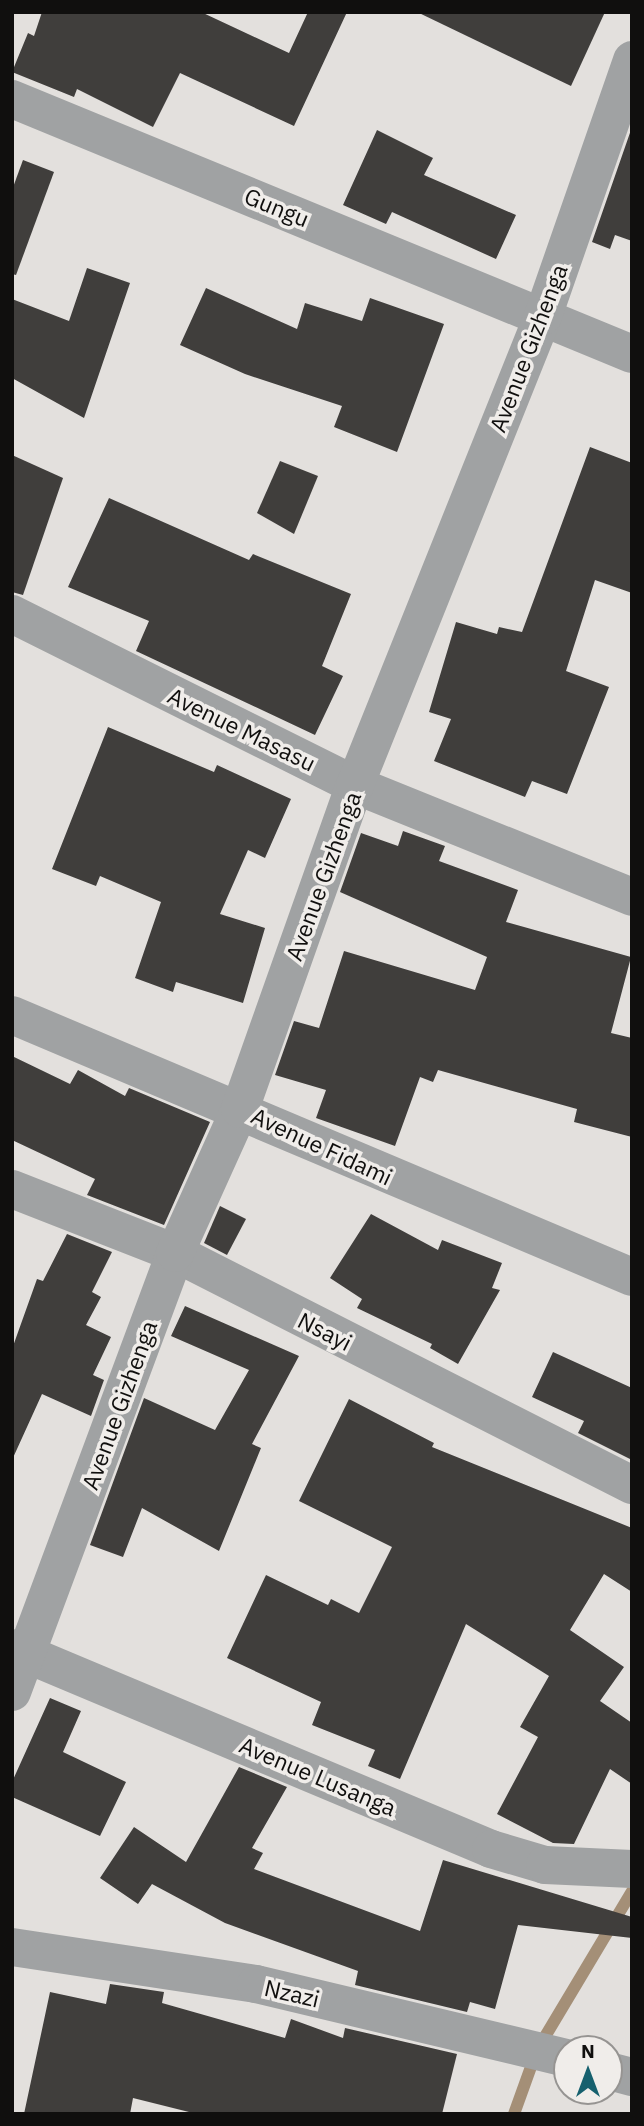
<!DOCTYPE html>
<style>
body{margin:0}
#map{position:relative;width:644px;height:2126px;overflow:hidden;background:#e3e0dd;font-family:"IBM Plex Sans",sans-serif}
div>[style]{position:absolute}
.stream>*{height:12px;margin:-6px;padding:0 6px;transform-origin:6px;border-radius:6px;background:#a48f77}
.building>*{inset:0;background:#403e3c}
.minor>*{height:38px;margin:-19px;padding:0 19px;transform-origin:19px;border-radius:19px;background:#a0a2a3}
span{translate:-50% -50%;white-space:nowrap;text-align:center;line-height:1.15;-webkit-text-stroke:7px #f0edea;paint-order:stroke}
.street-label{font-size:23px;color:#100f0e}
.frame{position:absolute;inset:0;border:14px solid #100f0e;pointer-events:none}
.north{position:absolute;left:553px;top:2035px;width:70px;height:70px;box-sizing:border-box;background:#f0edea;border:2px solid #969492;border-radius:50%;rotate:0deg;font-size:19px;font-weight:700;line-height:28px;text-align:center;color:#100f0e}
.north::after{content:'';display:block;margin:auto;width:24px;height:32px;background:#16606e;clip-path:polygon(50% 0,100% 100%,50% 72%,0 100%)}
</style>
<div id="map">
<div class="stream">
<div style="left:514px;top:2114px;width:68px;rotate:-70.2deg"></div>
<div style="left:537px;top:2050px;width:185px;rotate:-59.1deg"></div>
</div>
<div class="building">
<div style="clip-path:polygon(42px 12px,201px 12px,289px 53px,308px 12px,347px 12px,294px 126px,180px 73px,153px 127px,77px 89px,74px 97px,12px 72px,28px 33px,34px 36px)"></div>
<div style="clip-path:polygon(417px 12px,605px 12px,571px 86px)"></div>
<div style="clip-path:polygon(632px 127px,632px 241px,615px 235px,610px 249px,592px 242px)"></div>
<div style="clip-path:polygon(377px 130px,433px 158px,424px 175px,516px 215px,496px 259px,392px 212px,386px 224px,343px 205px)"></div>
<div style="clip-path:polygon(23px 160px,54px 172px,16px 275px,12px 274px,12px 190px)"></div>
<div style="clip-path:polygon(87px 268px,130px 283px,84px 418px,12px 378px,12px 299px,69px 321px)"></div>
<div style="clip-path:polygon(206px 288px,297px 329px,305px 303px,362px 321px,370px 298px,444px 324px,397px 452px,334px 427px,342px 406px,245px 374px,180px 345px)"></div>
<div style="clip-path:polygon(590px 447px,632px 463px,632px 593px,595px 580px,566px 671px,609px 687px,567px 794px,532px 781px,525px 797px,434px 761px,451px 719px,429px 712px,456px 622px,497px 634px,499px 627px,522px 632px)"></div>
<div style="clip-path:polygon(12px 455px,63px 478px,23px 595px,12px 592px)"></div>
<div style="clip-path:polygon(280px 461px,318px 476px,294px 534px,257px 513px)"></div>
<div style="clip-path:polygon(109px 498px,249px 560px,253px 554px,351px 594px,322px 666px,343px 676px,315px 735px,136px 651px,149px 621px,68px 587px)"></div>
<div style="clip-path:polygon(108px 727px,214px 772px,217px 765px,291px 799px,265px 858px,248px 850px,220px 914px,265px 928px,243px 1003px,176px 982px,173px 992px,135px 978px,161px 902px,100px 876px,96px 886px,52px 869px)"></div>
<div style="clip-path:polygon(403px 831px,445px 846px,439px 861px,518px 890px,506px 922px,631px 957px,611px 1033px,632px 1038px,632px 1137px,574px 1122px,577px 1109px,438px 1070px,433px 1082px,420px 1077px,395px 1146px,316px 1118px,326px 1090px,275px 1075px,294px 1021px,319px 1028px,344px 951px,475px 990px,487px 957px,340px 892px,361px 833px,398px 846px)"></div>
<div style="clip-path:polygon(12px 1056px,70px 1084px,78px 1070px,125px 1096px,129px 1088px,210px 1122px,164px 1225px,87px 1195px,95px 1179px,12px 1140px)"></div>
<div style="clip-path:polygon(220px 1206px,246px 1219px,227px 1255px,204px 1243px)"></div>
<div style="clip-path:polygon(371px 1214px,438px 1250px,442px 1240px,502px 1263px,492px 1288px,500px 1290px,458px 1364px,430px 1348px,432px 1344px,357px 1308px,362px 1299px,330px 1278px)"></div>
<div style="clip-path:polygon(67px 1234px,112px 1252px,92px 1292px,101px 1297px,86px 1325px,111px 1337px,93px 1375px,104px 1380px,91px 1416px,42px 1394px,12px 1460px,12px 1349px,37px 1279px,43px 1281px)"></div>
<div style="clip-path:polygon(185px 1306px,299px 1356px,252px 1444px,261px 1448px,219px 1551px,142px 1508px,123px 1557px,90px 1545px,144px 1398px,215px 1430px,249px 1370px,171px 1336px)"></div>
<div style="clip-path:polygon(553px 1352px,632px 1388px,632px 1460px,578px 1433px,584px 1421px,532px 1397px)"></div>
<div style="clip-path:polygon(349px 1399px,434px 1443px,432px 1447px,632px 1528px,632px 1592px,604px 1574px,570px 1630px,624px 1667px,600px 1701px,632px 1723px,632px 1784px,610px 1769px,574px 1844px,553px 1843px,497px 1814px,538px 1737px,520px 1727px,549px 1676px,466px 1624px,400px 1779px,368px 1766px,375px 1750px,312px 1725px,321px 1702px,227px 1658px,266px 1575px,328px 1605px,331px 1599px,359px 1613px,392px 1547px,299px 1501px)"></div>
<div style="clip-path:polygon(50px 1698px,81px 1711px,63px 1752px,126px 1782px,100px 1836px,12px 1797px,12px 1782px)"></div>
<div style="clip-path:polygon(239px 1767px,287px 1787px,252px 1848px,263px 1853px,254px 1869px,420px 1931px,443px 1860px,632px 1917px,632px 1938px,518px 1925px,495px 2009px,470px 2002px,467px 2012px,355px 1985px,358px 1971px,225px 1923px,152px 1884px,138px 1904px,100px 1878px,134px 1827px,186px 1862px)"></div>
<div style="clip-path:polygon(110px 1984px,164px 1992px,162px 2003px,285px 2038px,291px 2019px,343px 2038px,345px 2028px,457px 2054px,442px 2114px,197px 2114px,133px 2098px,130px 2114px,24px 2114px,50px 1992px,106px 2004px)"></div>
</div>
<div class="minor">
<div style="left:12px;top:99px;width:670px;rotate:22.36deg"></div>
<div style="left:12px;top:614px;width:383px;rotate:26.5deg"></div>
<div style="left:355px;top:785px;width:299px;rotate:22deg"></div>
<div style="left:12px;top:1015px;width:673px;rotate:22.91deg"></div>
<div style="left:12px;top:1189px;width:175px;rotate:21.4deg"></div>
<div style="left:175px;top:1253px;width:513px;rotate:26.92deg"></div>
<div style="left:12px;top:1648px;width:519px;rotate:22.76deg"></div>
<div style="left:491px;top:1849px;width:56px;rotate:16.5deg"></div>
<div style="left:545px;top:1865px;width:87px;rotate:2.6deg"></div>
<div style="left:12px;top:1692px;width:468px;rotate:-69.6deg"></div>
<div style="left:175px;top:1253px;width:158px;rotate:-65.7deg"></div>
<div style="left:240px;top:1109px;width:344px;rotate:-70.5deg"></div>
<div style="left:355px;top:785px;width:505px;rotate:-68.16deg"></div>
<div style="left:543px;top:316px;width:271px;rotate:-70.8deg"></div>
<div style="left:12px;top:1947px;width:247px;rotate:8.6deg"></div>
<div style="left:256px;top:1984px;width:320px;rotate:13.4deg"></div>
<div style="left:609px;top:2071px;width:24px;rotate:15deg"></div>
</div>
<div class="street-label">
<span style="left:277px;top:207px;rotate:22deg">Gungu</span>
<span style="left:528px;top:348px;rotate:-69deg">Avenue Gizhenga</span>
<span style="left:242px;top:729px;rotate:26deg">Avenue Masasu</span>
<span style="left:323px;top:876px;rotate:-70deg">Avenue Gizhenga</span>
<span style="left:322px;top:1146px;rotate:25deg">Avenue Fidami</span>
<span style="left:325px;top:1331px;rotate:27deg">Nsayi</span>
<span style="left:119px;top:1405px;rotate:-70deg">Avenue Gizhenga</span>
<span style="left:318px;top:1776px;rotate:23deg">Avenue Lusanga</span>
<span style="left:292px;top:1993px;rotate:13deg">Nzazi</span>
</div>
<div class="frame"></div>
<div class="north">N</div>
</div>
